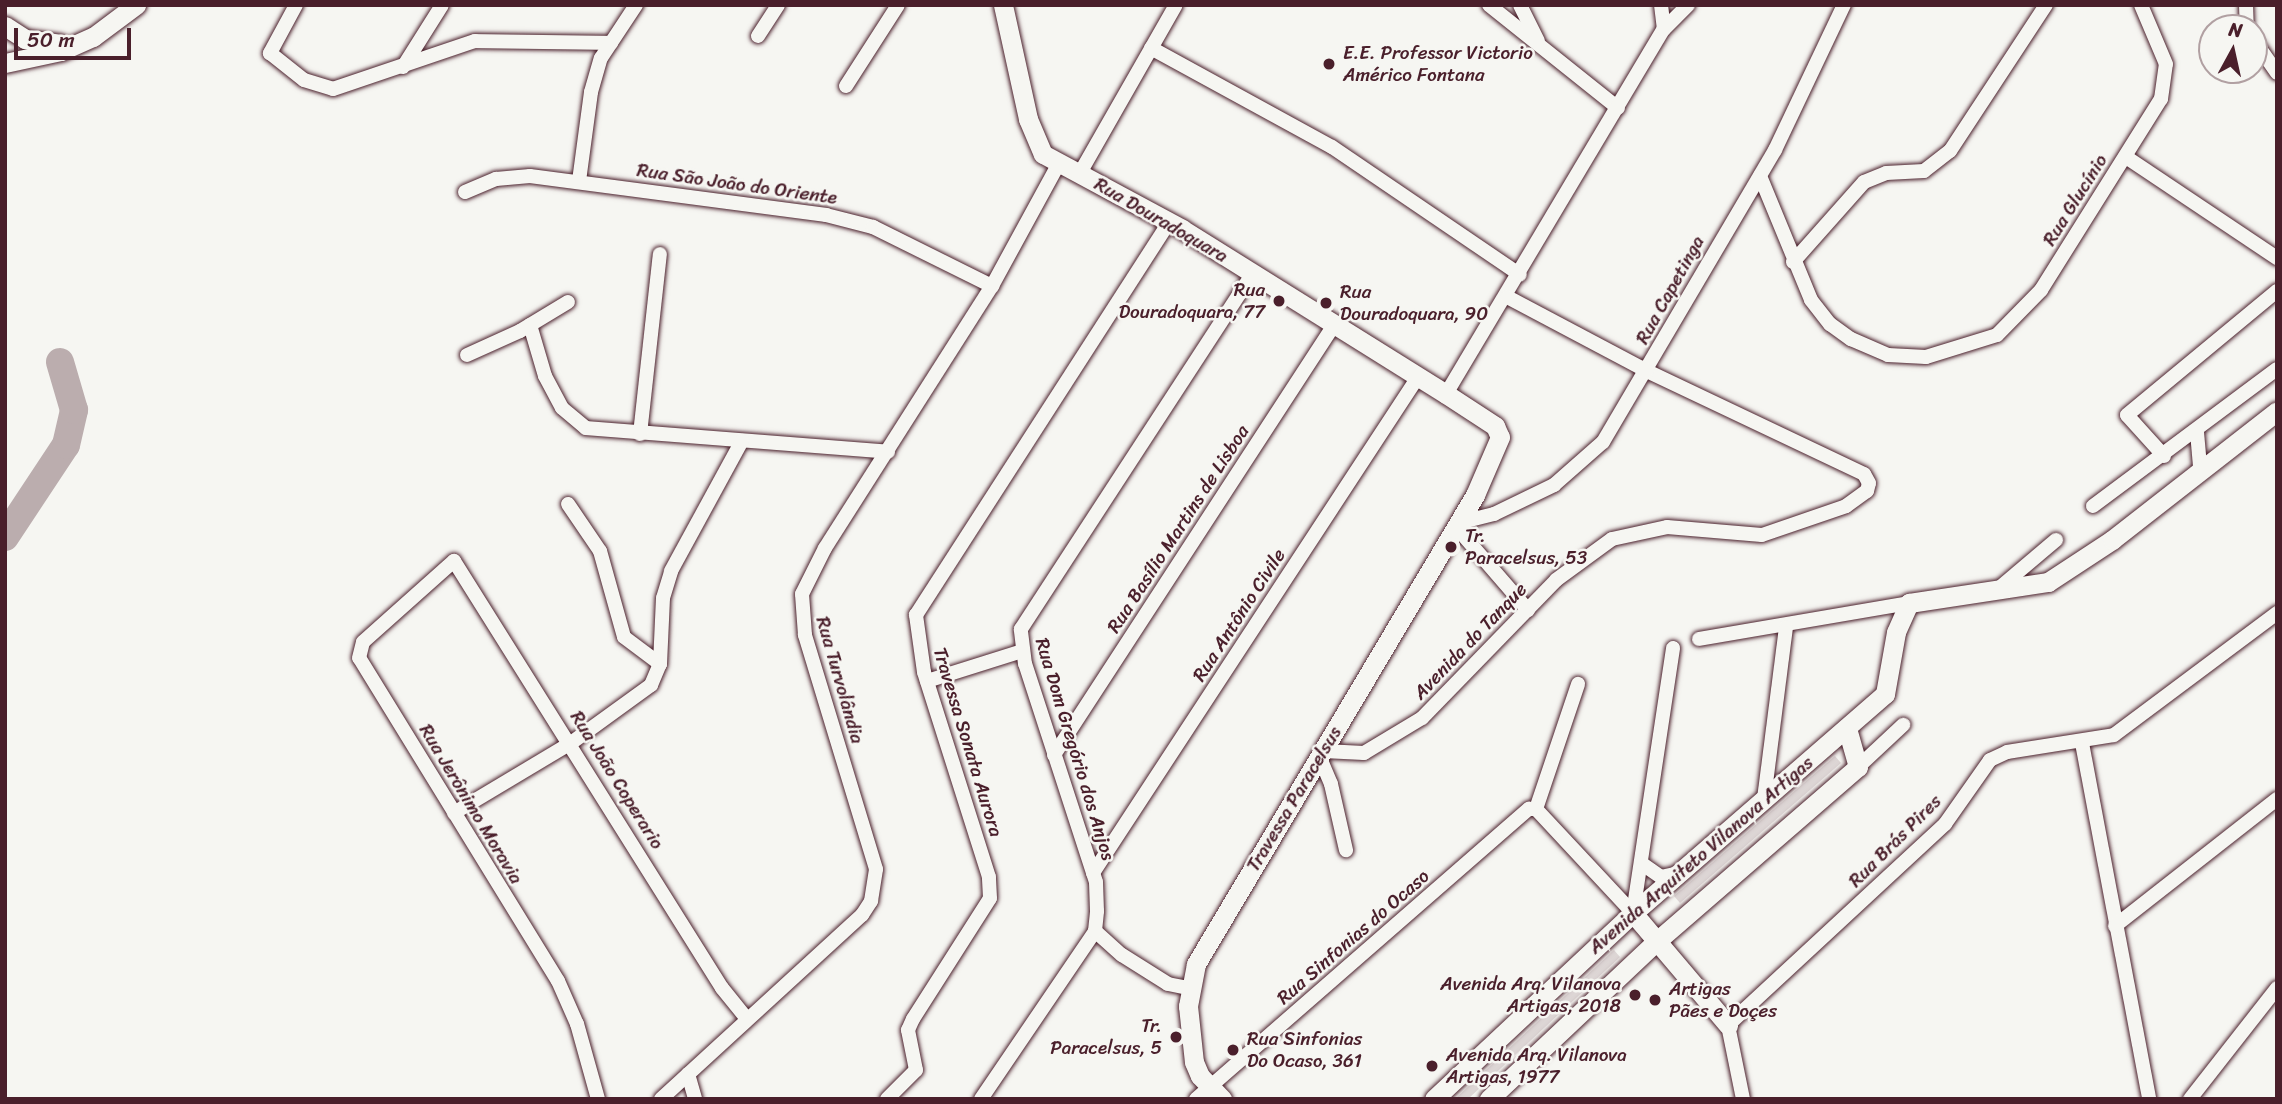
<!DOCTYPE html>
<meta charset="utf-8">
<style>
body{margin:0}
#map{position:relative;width:2282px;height:1104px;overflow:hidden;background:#f6f6f2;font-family:Sriracha,sans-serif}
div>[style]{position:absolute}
.green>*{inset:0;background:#ddd6d5}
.river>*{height:28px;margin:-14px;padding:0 14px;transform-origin:14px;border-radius:14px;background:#bbadae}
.roads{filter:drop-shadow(0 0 2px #4a1f2b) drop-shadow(0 0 2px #4a1f2b)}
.street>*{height:14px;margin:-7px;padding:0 7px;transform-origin:7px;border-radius:7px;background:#f6f6f2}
.secondary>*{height:19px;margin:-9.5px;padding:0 9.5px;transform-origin:9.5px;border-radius:9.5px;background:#f6f6f2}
.dots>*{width:19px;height:19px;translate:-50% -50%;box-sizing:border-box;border:4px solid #f6f6f2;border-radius:50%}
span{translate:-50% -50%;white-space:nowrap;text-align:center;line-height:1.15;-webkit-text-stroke:5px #f6f6f2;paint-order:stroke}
.poi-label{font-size:19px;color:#4a1f2b}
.left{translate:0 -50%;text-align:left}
.right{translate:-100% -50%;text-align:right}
.street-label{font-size:19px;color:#4a1f2b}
.frame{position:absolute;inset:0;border:7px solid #4a1f2b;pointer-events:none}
.north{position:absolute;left:2198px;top:14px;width:70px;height:70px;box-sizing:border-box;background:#f6f6f2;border:2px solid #b1a0a2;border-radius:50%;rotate:8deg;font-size:19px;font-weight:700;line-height:28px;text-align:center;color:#4a1f2b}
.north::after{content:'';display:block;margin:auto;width:24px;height:32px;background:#4a1f2b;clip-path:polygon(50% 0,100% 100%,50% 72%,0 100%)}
.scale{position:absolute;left:14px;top:28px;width:117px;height:32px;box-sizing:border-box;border:4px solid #4a1f2b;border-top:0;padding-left:9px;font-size:21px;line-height:24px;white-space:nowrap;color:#4a1f2b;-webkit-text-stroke:5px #f6f6f2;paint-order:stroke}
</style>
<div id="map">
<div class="green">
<div style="clip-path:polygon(1835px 756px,1841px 763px,1680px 903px,1674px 896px)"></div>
<div style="clip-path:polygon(1614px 950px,1620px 957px,1468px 1099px,1455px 1099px)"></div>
</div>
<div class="river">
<div style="left:5px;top:537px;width:110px;rotate:-56.5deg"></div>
<div style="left:66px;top:445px;width:36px;rotate:-77deg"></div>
<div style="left:74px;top:410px;width:50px;rotate:-106.3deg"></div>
</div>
<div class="roads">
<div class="street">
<div style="left:296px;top:5px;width:55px;rotate:118.4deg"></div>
<div style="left:270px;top:53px;width:43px;rotate:38.5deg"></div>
<div style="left:304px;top:80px;width:30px;rotate:17deg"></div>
<div style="left:333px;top:89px;width:150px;rotate:-18.7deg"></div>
<div style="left:475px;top:41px;width:136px;rotate:0.8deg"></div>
<div style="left:1489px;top:5px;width:165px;rotate:38.6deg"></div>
<div style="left:1520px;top:5px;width:40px;rotate:63.4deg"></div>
<div style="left:1661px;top:5px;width:24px;rotate:83deg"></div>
<div style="left:2246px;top:5px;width:23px;rotate:88deg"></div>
<div style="left:758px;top:36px;width:37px;rotate:-57deg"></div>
<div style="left:2254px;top:40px;width:40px;rotate:55.1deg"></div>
<div style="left:1151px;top:48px;width:206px;rotate:28.7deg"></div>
<div style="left:1332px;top:147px;width:227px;rotate:34.2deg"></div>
<div style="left:403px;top:67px;width:73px;rotate:-57.8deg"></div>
<div style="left:846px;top:86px;width:96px;rotate:-57.3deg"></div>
<div style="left:2126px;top:157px;width:182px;rotate:33.8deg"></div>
<div style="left:1080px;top:173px;width:193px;rotate:-60.3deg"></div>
<div style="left:1760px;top:176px;width:134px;rotate:67.6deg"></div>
<div style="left:1811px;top:300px;width:31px;rotate:52deg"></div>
<div style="left:1830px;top:324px;width:26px;rotate:36deg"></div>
<div style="left:1851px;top:339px;width:40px;rotate:23.4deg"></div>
<div style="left:1888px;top:355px;width:38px;rotate:3deg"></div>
<div style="left:1926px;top:357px;width:74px;rotate:-17.2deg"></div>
<div style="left:1997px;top:335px;width:63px;rotate:-45.6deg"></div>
<div style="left:2041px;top:290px;width:226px;rotate:-57.9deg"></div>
<div style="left:2161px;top:99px;width:35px;rotate:-82deg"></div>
<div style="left:2166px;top:64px;width:64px;rotate:-113deg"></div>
<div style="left:579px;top:181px;width:90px;rotate:-82.3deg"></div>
<div style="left:591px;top:92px;width:35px;rotate:-74deg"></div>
<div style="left:601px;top:58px;width:64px;rotate:-56.6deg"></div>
<div style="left:465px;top:192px;width:34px;rotate:-23deg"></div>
<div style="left:496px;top:179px;width:34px;rotate:-5deg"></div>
<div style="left:530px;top:176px;width:299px;rotate:7.5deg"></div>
<div style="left:826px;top:215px;width:49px;rotate:14.3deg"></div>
<div style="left:873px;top:227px;width:133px;rotate:26.4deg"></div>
<div style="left:1793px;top:262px;width:107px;rotate:-48.4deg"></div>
<div style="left:1864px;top:182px;width:24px;rotate:-22deg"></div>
<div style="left:1886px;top:173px;width:38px;rotate:-3deg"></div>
<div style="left:1924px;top:171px;width:33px;rotate:-38deg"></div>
<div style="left:1950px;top:151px;width:175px;rotate:-56.7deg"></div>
<div style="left:530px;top:325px;width:53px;rotate:73.6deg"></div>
<div style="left:545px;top:376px;width:36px;rotate:62deg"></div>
<div style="left:562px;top:408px;width:31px;rotate:40deg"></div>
<div style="left:586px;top:428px;width:303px;rotate:4.5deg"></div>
<div style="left:467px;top:355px;width:58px;rotate:-24.4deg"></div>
<div style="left:520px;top:331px;width:56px;rotate:-31.1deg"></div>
<div style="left:1446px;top:394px;width:425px;rotate:-59.2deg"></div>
<div style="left:1664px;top:29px;width:34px;rotate:-45deg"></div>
<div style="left:2197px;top:432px;width:38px;rotate:85deg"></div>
<div style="left:640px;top:434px;width:181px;rotate:-83.7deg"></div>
<div style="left:2164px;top:456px;width:55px;rotate:-132.1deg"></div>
<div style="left:2127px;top:415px;width:195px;rotate:-39.6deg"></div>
<div style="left:568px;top:504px;width:57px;rotate:55.8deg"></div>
<div style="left:600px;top:551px;width:89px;rotate:74.4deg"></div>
<div style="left:624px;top:637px;width:45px;rotate:36.9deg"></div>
<div style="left:2093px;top:506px;width:229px;rotate:-36.7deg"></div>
<div style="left:1458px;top:523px;width:37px;rotate:-14deg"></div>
<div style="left:1494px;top:514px;width:67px;rotate:-25.8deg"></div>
<div style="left:1554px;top:485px;width:65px;rotate:-41.3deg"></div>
<div style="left:1603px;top:442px;width:339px;rotate:-59.5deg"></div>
<div style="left:1775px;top:150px;width:161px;rotate:-64.6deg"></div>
<div style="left:1456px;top:527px;width:110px;rotate:49.1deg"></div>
<div style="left:1998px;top:589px;width:76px;rotate:-40.2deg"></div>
<div style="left:1699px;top:639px;width:213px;rotate:-9.7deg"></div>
<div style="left:927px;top:681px;width:100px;rotate:-17.5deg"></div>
<div style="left:2082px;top:743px;width:362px;rotate:79.3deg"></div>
<div style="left:1324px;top:751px;width:40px;rotate:2.9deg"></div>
<div style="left:1364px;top:753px;width:68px;rotate:-31.1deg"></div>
<div style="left:1422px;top:718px;width:192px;rotate:-45.8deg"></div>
<div style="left:1556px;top:580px;width:69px;rotate:-36.2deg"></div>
<div style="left:1612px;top:539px;width:56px;rotate:-12.3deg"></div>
<div style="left:1667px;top:527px;width:95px;rotate:4.8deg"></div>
<div style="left:1762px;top:535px;width:89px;rotate:-19deg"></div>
<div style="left:1846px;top:506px;width:26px;rotate:-36deg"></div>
<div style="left:1867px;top:491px;width:8px;rotate:-76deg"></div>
<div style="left:1869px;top:483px;width:10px;rotate:-119deg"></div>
<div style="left:1864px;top:474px;width:240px;rotate:-154.6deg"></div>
<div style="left:1647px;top:371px;width:158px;rotate:-152.1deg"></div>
<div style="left:1054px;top:755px;width:513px;rotate:-56.93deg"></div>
<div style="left:1320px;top:758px;width:28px;rotate:67deg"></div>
<div style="left:1331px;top:784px;width:68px;rotate:77.2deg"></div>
<div style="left:1858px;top:767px;width:62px;rotate:-43deg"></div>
<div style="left:1764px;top:799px;width:173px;rotate:-82.7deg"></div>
<div style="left:1536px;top:809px;width:142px;rotate:47deg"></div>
<div style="left:1536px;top:809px;width:132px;rotate:-71.4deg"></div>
<div style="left:454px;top:813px;width:136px;rotate:-30.9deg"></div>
<div style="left:571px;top:743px;width:99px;rotate:-35.9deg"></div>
<div style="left:651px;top:685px;width:23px;rotate:-67deg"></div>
<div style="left:660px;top:664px;width:66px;rotate:-87.4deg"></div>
<div style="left:663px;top:598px;width:28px;rotate:-73deg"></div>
<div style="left:671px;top:571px;width:148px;rotate:-61.4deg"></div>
<div style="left:1641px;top:863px;width:24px;rotate:35deg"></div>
<div style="left:1661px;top:877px;width:18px;rotate:-13deg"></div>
<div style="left:1093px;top:873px;width:593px;rotate:-56.77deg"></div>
<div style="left:1633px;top:913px;width:268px;rotate:-81.4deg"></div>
<div style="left:2115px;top:926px;width:206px;rotate:-38.1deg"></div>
<div style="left:1095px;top:931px;width:36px;rotate:42deg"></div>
<div style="left:1122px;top:955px;width:54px;rotate:32.2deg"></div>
<div style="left:1168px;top:984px;width:21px;rotate:11deg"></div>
<div style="left:688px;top:1074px;width:26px;rotate:74deg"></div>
<div style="left:598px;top:1099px;width:78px;rotate:-105.6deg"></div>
<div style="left:577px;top:1024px;width:47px;rotate:-113.8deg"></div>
<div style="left:558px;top:981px;width:379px;rotate:-121.6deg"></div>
<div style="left:359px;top:658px;width:16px;rotate:-76deg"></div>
<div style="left:363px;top:642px;width:122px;rotate:-41.7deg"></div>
<div style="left:454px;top:561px;width:504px;rotate:57.89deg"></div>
<div style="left:722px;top:988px;width:40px;rotate:51deg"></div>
<div style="left:661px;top:1099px;width:273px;rotate:-42.5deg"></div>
<div style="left:862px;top:915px;width:17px;rotate:-57deg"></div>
<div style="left:871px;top:901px;width:32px;rotate:-81deg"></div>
<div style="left:876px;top:869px;width:245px;rotate:-106.9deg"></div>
<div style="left:805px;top:635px;width:41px;rotate:-94.2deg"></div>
<div style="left:802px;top:594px;width:51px;rotate:-63.4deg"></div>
<div style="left:825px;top:548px;width:311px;rotate:-57.5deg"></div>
<div style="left:992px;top:286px;width:140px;rotate:-61.4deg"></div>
<div style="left:887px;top:1099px;width:41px;rotate:-45deg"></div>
<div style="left:916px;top:1070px;width:41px;rotate:-101.3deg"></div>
<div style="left:908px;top:1030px;width:12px;rotate:-66deg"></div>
<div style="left:913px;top:1019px;width:143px;rotate:-57.5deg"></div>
<div style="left:990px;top:898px;width:21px;rotate:-93deg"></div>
<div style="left:989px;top:877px;width:215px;rotate:-107.6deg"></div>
<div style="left:924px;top:672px;width:58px;rotate:-98deg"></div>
<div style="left:916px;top:615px;width:467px;rotate:-57.2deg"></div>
<div style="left:981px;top:1099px;width:203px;rotate:-55.8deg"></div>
<div style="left:1095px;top:931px;width:20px;rotate:-84deg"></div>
<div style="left:1097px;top:911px;width:29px;rotate:-92deg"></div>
<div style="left:1096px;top:882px;width:229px;rotate:-108deg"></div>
<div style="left:1025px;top:664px;width:35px;rotate:-97deg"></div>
<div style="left:1021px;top:629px;width:424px;rotate:-56.9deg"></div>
<div style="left:1196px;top:1099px;width:442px;rotate:-41.1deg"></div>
<div style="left:1529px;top:809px;width:7px"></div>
<div style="left:1743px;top:1099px;width:76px;rotate:-101.5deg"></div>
<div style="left:1728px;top:1025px;width:296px;rotate:-42.8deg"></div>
<div style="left:1945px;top:824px;width:78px;rotate:-54.9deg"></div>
<div style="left:1990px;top:760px;width:19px;rotate:-25deg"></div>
<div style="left:2007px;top:752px;width:108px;rotate:-9deg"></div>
<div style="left:2114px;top:735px;width:204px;rotate:-36.8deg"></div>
<div style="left:2190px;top:1099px;width:141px;rotate:-51.9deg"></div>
</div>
<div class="secondary">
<div style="left:1003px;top:5px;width:117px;rotate:77.6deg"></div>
<div style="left:1028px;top:119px;width:38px;rotate:67deg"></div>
<div style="left:1043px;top:154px;width:158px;rotate:28.3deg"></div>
<div style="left:1182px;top:229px;width:311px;rotate:32deg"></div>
<div style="left:1446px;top:394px;width:59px;rotate:33.1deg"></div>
<div style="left:1495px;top:426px;width:12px;rotate:66deg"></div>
<div style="left:1500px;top:437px;width:63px;rotate:113.3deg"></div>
<div style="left:1475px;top:495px;width:546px;rotate:120.75deg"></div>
<div style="left:1196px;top:964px;width:43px;rotate:100.8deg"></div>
<div style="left:1188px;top:1006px;width:56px;rotate:83.9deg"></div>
<div style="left:1194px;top:1062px;width:15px;rotate:67deg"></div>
<div style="left:1200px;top:1076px;width:32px;rotate:46deg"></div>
<div style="left:5px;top:26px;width:24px;rotate:33deg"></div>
<div style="left:25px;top:39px;width:36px;rotate:8deg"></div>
<div style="left:5px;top:63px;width:57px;rotate:-12.1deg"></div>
<div style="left:61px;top:51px;width:35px;rotate:-24deg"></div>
<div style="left:93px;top:37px;width:54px;rotate:-36.7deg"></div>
<div style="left:1633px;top:913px;width:147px;rotate:49.7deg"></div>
<div style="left:1434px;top:1099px;width:272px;rotate:-43.1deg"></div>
<div style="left:1633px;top:913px;width:334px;rotate:-41deg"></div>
<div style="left:1885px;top:694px;width:63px;rotate:-79.9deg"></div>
<div style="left:1896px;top:632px;width:32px;rotate:-66deg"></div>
<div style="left:1909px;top:603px;width:141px;rotate:-8.6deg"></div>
<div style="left:2048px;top:582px;width:77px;rotate:-33.3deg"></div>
<div style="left:2112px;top:540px;width:209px;rotate:-38deg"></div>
<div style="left:1489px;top:1099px;width:232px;rotate:-43.3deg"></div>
<div style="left:1658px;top:940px;width:264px;rotate:-40.9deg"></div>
<div style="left:1858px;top:767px;width:41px;rotate:-105.8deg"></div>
</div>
</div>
<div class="dots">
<div style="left:1329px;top:64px;background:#4a1f2b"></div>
<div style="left:1279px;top:301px;background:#4a1f2b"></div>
<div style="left:1326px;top:303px;background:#4a1f2b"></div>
<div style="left:1451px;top:547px;background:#4a1f2b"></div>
<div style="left:1635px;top:995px;background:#4a1f2b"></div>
<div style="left:1655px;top:1000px;background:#4a1f2b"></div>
<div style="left:1176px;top:1037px;background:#4a1f2b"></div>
<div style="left:1233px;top:1050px;background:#4a1f2b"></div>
<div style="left:1432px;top:1066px;background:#4a1f2b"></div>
</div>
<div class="poi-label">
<span class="left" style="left:1343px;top:64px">E.E. Professor Victorio<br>Américo Fontana</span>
<span class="right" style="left:1265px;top:301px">Rua<br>Douradoquara, 77</span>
<span class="left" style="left:1340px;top:303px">Rua<br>Douradoquara, 90</span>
<span class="left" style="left:1465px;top:547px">Tr.<br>Paracelsus, 53</span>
<span class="right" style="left:1621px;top:995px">Avenida Arq. Vilanova<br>Artigas, 2018</span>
<span class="left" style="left:1669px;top:1000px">Artigas<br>Pães e Doçes</span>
<span class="right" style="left:1162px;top:1037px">Tr.<br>Paracelsus, 5</span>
<span class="left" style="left:1247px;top:1050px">Rua Sinfonias<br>Do Ocaso, 361</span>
<span class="left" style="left:1446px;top:1066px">Avenida Arq. Vilanova<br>Artigas, 1977</span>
</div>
<div class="street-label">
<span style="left:737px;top:184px;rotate:8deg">Rua São João do Oriente</span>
<span style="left:2075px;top:200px;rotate:-58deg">Rua Glucínio</span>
<span style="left:1161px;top:220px;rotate:30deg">Rua Douradoquara</span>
<span style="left:1670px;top:290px;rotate:-61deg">Rua Capetinga</span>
<span style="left:1178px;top:529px;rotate:-57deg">Rua Basílio Martins de Lisboa</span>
<span style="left:1239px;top:615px;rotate:-57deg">Rua Antônio Civile</span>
<span style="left:1470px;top:641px;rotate:-46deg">Avenida do Tanque</span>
<span style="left:840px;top:680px;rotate:74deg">Rua Turvolândia</span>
<span style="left:968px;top:742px;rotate:73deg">Travessa Sonata Aurora</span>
<span style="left:1075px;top:749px;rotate:73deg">Rua Dom Gregório dos Anjos</span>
<span style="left:617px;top:780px;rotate:58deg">Rua João Coperario</span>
<span style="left:1294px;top:799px;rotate:-59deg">Travessa Paracelsus</span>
<span style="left:471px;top:804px;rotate:59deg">Rua Jerônimo Moravia</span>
<span style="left:1895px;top:841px;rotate:-45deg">Rua Brás Pires</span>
<span style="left:1701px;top:855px;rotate:-41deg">Avenida Arquiteto Vilanova Artigas</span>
<span style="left:1353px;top:937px;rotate:-41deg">Rua Sinfonias do Ocaso</span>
</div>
<div class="frame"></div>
<div class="north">N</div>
<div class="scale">50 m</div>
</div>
